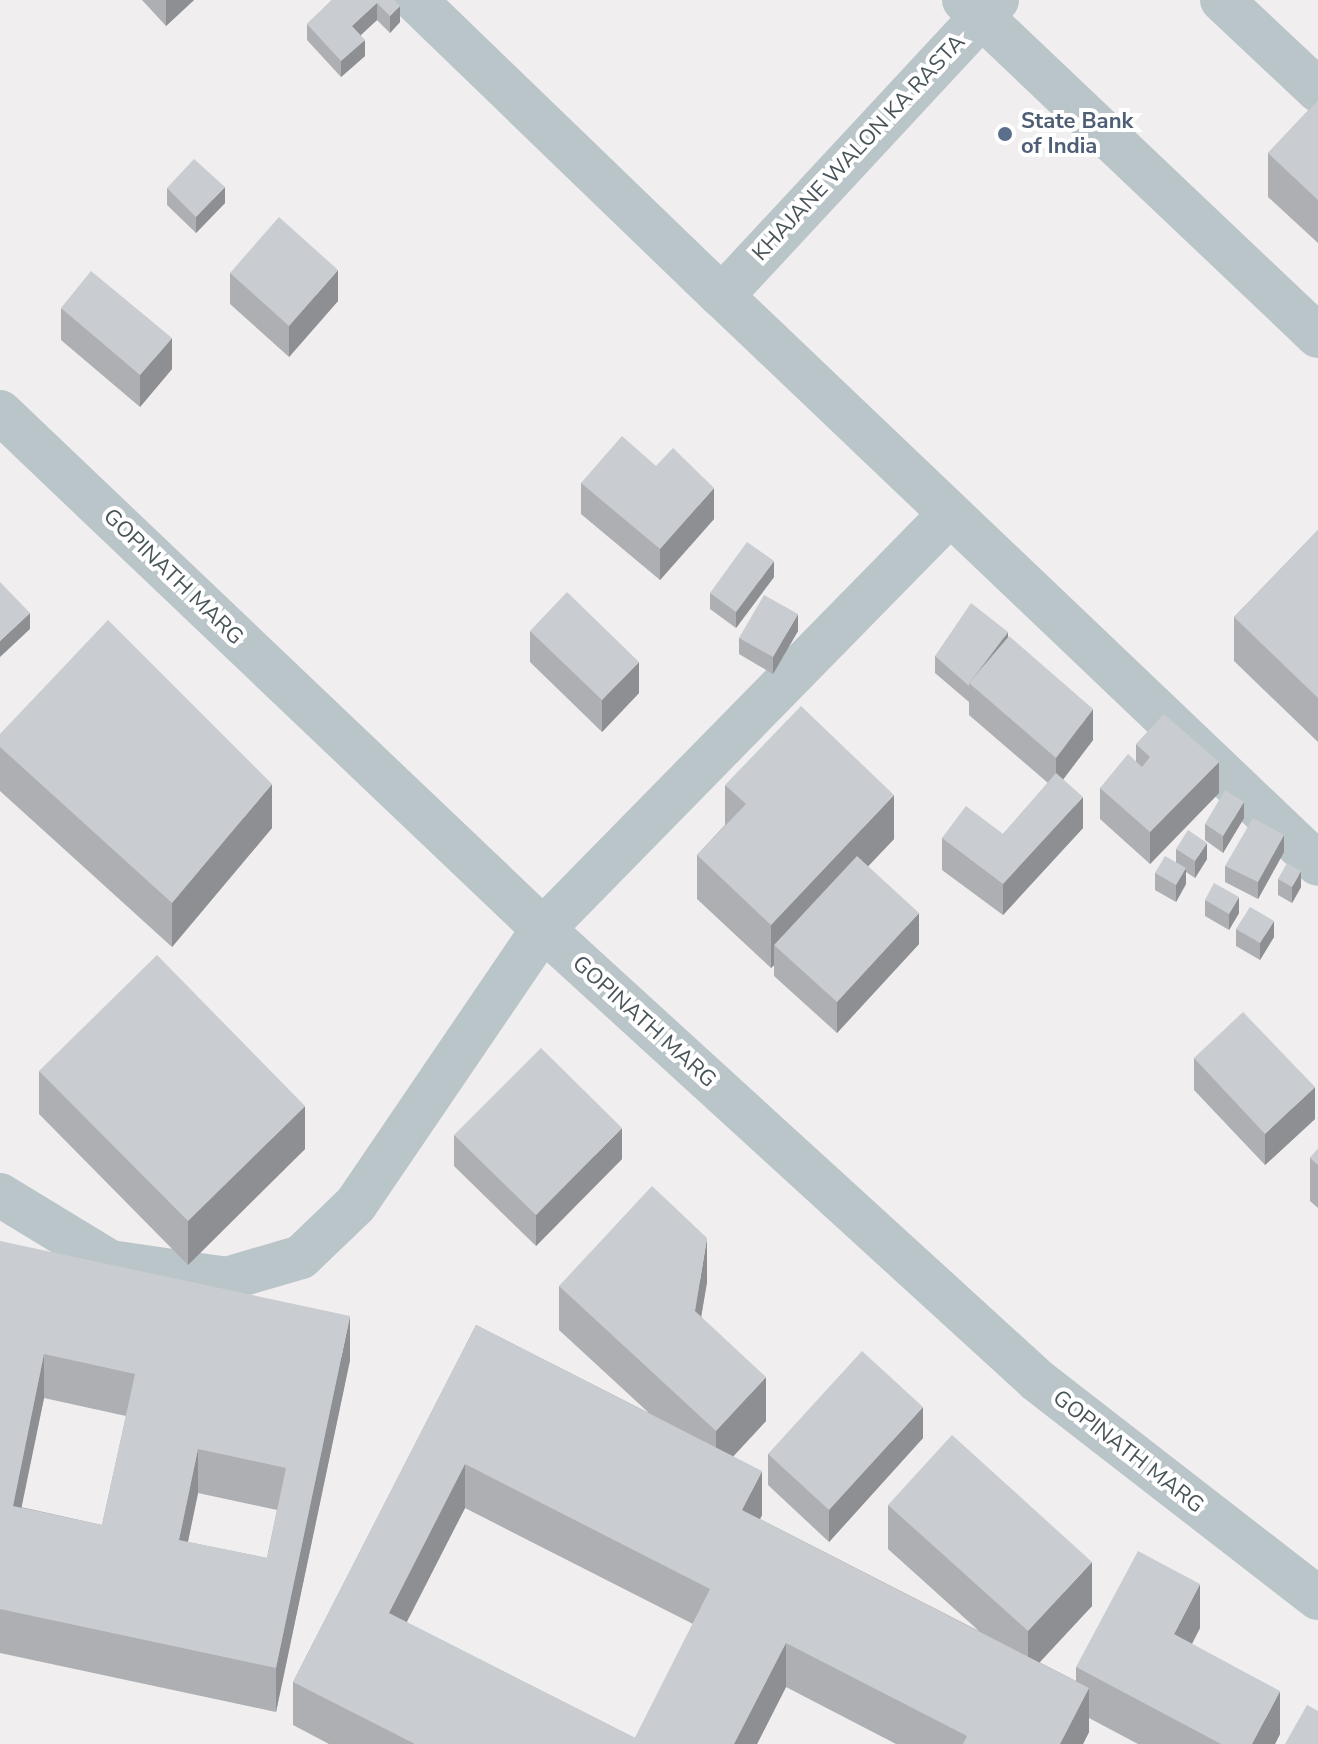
<!DOCTYPE html>
<style>
body{margin:0}
#map{position:relative;width:1318px;height:1744px;overflow:hidden;background:#f0eeee;font-family:"Nunito Sans",sans-serif}
div>[style]{position:absolute}
.minor>*{height:44px;margin:-22px;padding:0 22px;transform-origin:22px;border-radius:22px;background:#bac5c9}
.tertiary>*{height:44px;margin:-22px;padding:0 22px;transform-origin:22px;border-radius:22px;background:#bac5c9}
.wall>*{inset:0;background:#adafb3}
.shaded-wall>*{inset:0;background:#8d8f92}
.building>*{inset:0;background:#c9ccd0}
.dots>*{width:22px;height:22px;translate:-50% -50%;box-sizing:border-box;border:4px solid #fff;border-radius:50%}
span{translate:-50% -50%;white-space:nowrap;text-align:center;line-height:1.15;-webkit-text-stroke:8px #fff;paint-order:stroke}
.service-label{font-size:22px;color:#4e5e75;font-weight:700}
.left{translate:0 -50%;text-align:left}
.street-label{font-size:22px;color:#485459}
</style>
<div id="map">
<div class="minor">
<div style="left:964px;top:0;width:488px;rotate:43.5deg"></div>
<div style="left:1222px;top:0;width:132px;rotate:43.2deg"></div>
<div style="left:722px;top:296px;width:823px;rotate:43.62deg"></div>
<div style="left:0;top:412px;width:750px;rotate:43.59deg"></div>
<div style="left:543px;top:929px;width:670px;rotate:42.4deg"></div>
<div style="left:1038px;top:1381px;width:354px;rotate:37.8deg"></div>
<div style="left:0;top:1195px;width:129px;rotate:31.3deg"></div>
<div style="left:110px;top:1262px;width:117px;rotate:8.3deg"></div>
<div style="left:226px;top:1279px;width:78px;rotate:-16.3deg"></div>
<div style="left:301px;top:1257px;width:76px;rotate:-43.9deg"></div>
<div style="left:356px;top:1204px;width:333px;rotate:-55.8deg"></div>
<div style="left:543px;top:929px;width:580px;rotate:-45.56deg"></div>
</div>
<div class="tertiary">
<div style="left:415px;top:0;width:426px;rotate:44deg"></div>
<div style="left:722px;top:296px;width:404px;rotate:-47.1deg"></div>
</div>
<div class="wall">
<div style="clip-path:polygon(142px 0,194px 0,166px 26px)"></div>
<div style="clip-path:polygon(332px 0,394px 0,400px 22px,390px 33px,377px 20px,361px 35px,365px 56px,341px 77px,307px 40px,307px 24px)"></div>
<div style="clip-path:polygon(1318px 100px,1318px 243px,1268px 197px,1268px 153px)"></div>
<div style="clip-path:polygon(167px 188px,225px 203px,196px 233px,167px 205px)"></div>
<div style="clip-path:polygon(230px 273px,338px 301px,289px 357px,230px 304px)"></div>
<div style="clip-path:polygon(61px 308px,172px 369px,140px 407px,61px 340px)"></div>
<div style="clip-path:polygon(656px 466px,714px 519px,660px 580px,581px 514px,581px 483px)"></div>
<div style="clip-path:polygon(1318px 530px,1318px 742px,1234px 661px,1234px 617px)"></div>
<div style="clip-path:polygon(774px 577px,736px 628px,710px 609px,710px 593px)"></div>
<div style="clip-path:polygon(530px 631px,639px 693px,602px 732px,530px 662px)"></div>
<div style="clip-path:polygon(798px 631px,773px 674px,739px 654px,739px 638px)"></div>
<div style="clip-path:polygon(1008px 637px,1093px 740px,1063px 779px,1083px 828px,1003px 915px,942px 870px,942px 838px,1003px 834px,1048px 783px,969px 715px,969px 702px,935px 673px,935px 656px)"></div>
<div style="clip-path:polygon(0 734px,272px 828px,172px 947px,0 791px)"></div>
<div style="clip-path:polygon(1136px 744px,1219px 793px,1150px 864px,1100px 819px,1100px 788px,1136px 761px)"></div>
<div style="clip-path:polygon(725px 785px,894px 839px,868px 866px,919px 944px,837px 1033px,774px 976px,774px 965px,771px 968px,697px 899px,697px 855px,725px 825px)"></div>
<div style="clip-path:polygon(1244px 818px,1223px 853px,1205px 840px,1205px 824px)"></div>
<div style="clip-path:polygon(1176px 849px,1207px 859px,1195px 878px,1186px 872px,1186px 884px,1176px 902px,1155px 890px,1155px 873px,1176px 862px)"></div>
<div style="clip-path:polygon(1284px 852px,1258px 899px,1225px 882px,1225px 866px)"></div>
<div style="clip-path:polygon(1278px 879px,1301px 887px,1292px 903px,1278px 895px)"></div>
<div style="clip-path:polygon(1205px 900px,1239px 913px,1229px 930px,1205px 916px)"></div>
<div style="clip-path:polygon(1236px 929px,1274px 937px,1260px 960px,1236px 946px)"></div>
<div style="clip-path:polygon(1194px 1058px,1315px 1119px,1265px 1165px,1194px 1090px)"></div>
<div style="clip-path:polygon(39px 1071px,305px 1149px,188px 1265px,39px 1114px)"></div>
<div style="clip-path:polygon(454px 1135px,622px 1159px,536px 1246px,454px 1166px)"></div>
<div style="clip-path:polygon(1318px 1149px,1318px 1208px,1310px 1201px,1310px 1158px)"></div>
<div style="clip-path:polygon(evenodd,0 1241px,350px 1360px,276px 1712px,0 1653px,0 1241px,44px 1398px,126px 1416px,102px 1525px,21px 1507px,44px 1398px,0 1241px,198px 1493px,277px 1510px,267px 1558px,188px 1542px,198px 1493px)"></div>
<div style="clip-path:polygon(evenodd,707px 1282px,701px 1316px,766px 1421px,733px 1456px,762px 1515px,760px 1519px,979px 1631px,888px 1549px,888px 1505px,1092px 1606px,1039px 1662px,1076px 1681px,1076px 1667px,1200px 1628px,1192px 1644px,1280px 1734px,1275px 1744px,1138px 1744px,1089px 1718px,1089px 1732px,1083px 1744px,896px 1744px,786px 1687px,757px 1744px,329px 1744px,293px 1725px,293px 1682px,476px 1325px,649px 1413px,559px 1330px,559px 1286px,707px 1282px,465px 1508px,693px 1624px,635px 1738px,406px 1622px,465px 1508px)"></div>
<div style="clip-path:polygon(923px 1438px,829px 1542px,768px 1485px,768px 1454px)"></div>
</div>
<div class="shaded-wall">
<div style="clip-path:polygon(166px 0,194px 0,166px 26px)"></div>
<div style="clip-path:polygon(377px 3px,377px 20px,352px 43px,352px 26px)"></div>
<div style="clip-path:polygon(400px 6px,400px 22px,390px 33px,390px 16px)"></div>
<div style="clip-path:polygon(365px 40px,365px 56px,341px 77px,341px 61px)"></div>
<div style="clip-path:polygon(225px 187px,225px 203px,196px 233px,196px 217px)"></div>
<div style="clip-path:polygon(338px 270px,338px 301px,289px 357px,289px 326px)"></div>
<div style="clip-path:polygon(172px 338px,172px 369px,140px 407px,140px 375px)"></div>
<div style="clip-path:polygon(714px 488px,714px 519px,660px 580px,660px 549px)"></div>
<div style="clip-path:polygon(774px 561px,774px 577px,736px 628px,736px 612px)"></div>
<div style="clip-path:polygon(30px 613px,30px 629px,0 657px,0 641px)"></div>
<div style="clip-path:polygon(798px 614px,798px 631px,773px 674px,773px 657px)"></div>
<div style="clip-path:polygon(1008px 632px,1008px 648px,970px 684px)"></div>
<div style="clip-path:polygon(639px 662px,639px 693px,602px 732px,602px 700px)"></div>
<div style="clip-path:polygon(1093px 709px,1093px 740px,1056px 789px,1056px 758px)"></div>
<div style="clip-path:polygon(1219px 762px,1219px 793px,1150px 864px,1150px 832px)"></div>
<div style="clip-path:polygon(272px 784px,272px 828px,172px 947px,172px 903px)"></div>
<div style="clip-path:polygon(894px 795px,894px 839px,785px 954px,774px 945px,774px 965px,771px 968px,771px 925px)"></div>
<div style="clip-path:polygon(1083px 797px,1083px 828px,1003px 915px,1003px 884px)"></div>
<div style="clip-path:polygon(1244px 802px,1244px 818px,1223px 853px,1223px 836px)"></div>
<div style="clip-path:polygon(1284px 835px,1284px 852px,1258px 899px,1258px 882px)"></div>
<div style="clip-path:polygon(1207px 843px,1207px 859px,1195px 878px,1195px 861px)"></div>
<div style="clip-path:polygon(1186px 868px,1186px 884px,1176px 902px,1176px 885px)"></div>
<div style="clip-path:polygon(1301px 871px,1301px 887px,1292px 903px,1292px 887px)"></div>
<div style="clip-path:polygon(1239px 897px,1239px 913px,1229px 930px,1229px 914px)"></div>
<div style="clip-path:polygon(919px 913px,919px 944px,837px 1033px,837px 1002px)"></div>
<div style="clip-path:polygon(1274px 921px,1274px 937px,1260px 960px,1260px 943px)"></div>
<div style="clip-path:polygon(1315px 1087px,1315px 1119px,1265px 1165px,1265px 1134px)"></div>
<div style="clip-path:polygon(305px 1106px,305px 1149px,188px 1265px,188px 1221px)"></div>
<div style="clip-path:polygon(622px 1128px,622px 1159px,536px 1246px,536px 1215px)"></div>
<div style="clip-path:polygon(707px 1238px,707px 1282px,695px 1354px,695px 1311px)"></div>
<div style="clip-path:polygon(350px 1316px,350px 1360px,276px 1712px,276px 1668px)"></div>
<div style="clip-path:polygon(44px 1354px,44px 1398px,13px 1549px,13px 1506px)"></div>
<div style="clip-path:polygon(766px 1377px,766px 1421px,716px 1475px,716px 1431px)"></div>
<div style="clip-path:polygon(923px 1407px,923px 1438px,829px 1542px,829px 1510px)"></div>
<div style="clip-path:polygon(198px 1449px,198px 1493px,179px 1584px,179px 1540px)"></div>
<div style="clip-path:polygon(465px 1464px,465px 1508px,389px 1657px,389px 1613px)"></div>
<div style="clip-path:polygon(762px 1471px,762px 1515px,742px 1554px,742px 1510px)"></div>
<div style="clip-path:polygon(1092px 1562px,1092px 1606px,1028px 1675px,1028px 1631px)"></div>
<div style="clip-path:polygon(1200px 1584px,1200px 1628px,1174px 1678px,1174px 1634px)"></div>
<div style="clip-path:polygon(786px 1643px,786px 1687px,757px 1744px,734px 1744px)"></div>
<div style="clip-path:polygon(1089px 1688px,1089px 1732px,1083px 1744px,1060px 1744px)"></div>
<div style="clip-path:polygon(1280px 1691px,1280px 1734px,1275px 1744px,1252px 1744px)"></div>
</div>
<div class="building">
<div style="clip-path:polygon(332px 0,394px 0,400px 6px,390px 16px,377px 3px,352px 26px,365px 40px,341px 61px,307px 24px)"></div>
<div style="clip-path:polygon(1318px 100px,1318px 200px,1268px 153px)"></div>
<div style="clip-path:polygon(194px 159px,225px 187px,196px 217px,167px 188px)"></div>
<div style="clip-path:polygon(279px 217px,338px 270px,289px 326px,230px 273px)"></div>
<div style="clip-path:polygon(91px 271px,172px 338px,140px 375px,61px 308px)"></div>
<div style="clip-path:polygon(622px 436px,656px 466px,673px 448px,714px 488px,660px 549px,581px 483px)"></div>
<div style="clip-path:polygon(1318px 530px,1318px 698px,1234px 617px)"></div>
<div style="clip-path:polygon(747px 542px,774px 561px,736px 612px,710px 593px)"></div>
<div style="clip-path:polygon(0 582px,30px 613px,0 641px)"></div>
<div style="clip-path:polygon(567px 592px,639px 662px,602px 700px,530px 631px)"></div>
<div style="clip-path:polygon(764px 595px,798px 614px,773px 657px,739px 638px)"></div>
<div style="clip-path:polygon(971px 603px,1008px 632px,969px 683px,969px 686px,935px 656px)"></div>
<div style="clip-path:polygon(108px 620px,272px 784px,172px 903px,0 747px,0 734px)"></div>
<div style="clip-path:polygon(1009px 636px,1093px 709px,1056px 758px,969px 683px)"></div>
<div style="clip-path:polygon(801px 706px,894px 795px,771px 925px,697px 855px,746px 804px,725px 785px)"></div>
<div style="clip-path:polygon(1164px 714px,1219px 762px,1150px 832px,1100px 788px,1128px 754px,1142px 767px,1150px 757px,1136px 744px)"></div>
<div style="clip-path:polygon(1056px 773px,1083px 797px,1003px 884px,942px 838px,966px 806px,1003px 834px)"></div>
<div style="clip-path:polygon(1225px 790px,1244px 802px,1223px 836px,1205px 824px)"></div>
<div style="clip-path:polygon(1253px 818px,1284px 835px,1258px 882px,1225px 866px)"></div>
<div style="clip-path:polygon(1188px 830px,1207px 843px,1195px 861px,1176px 849px)"></div>
<div style="clip-path:polygon(857px 856px,919px 913px,837px 1002px,774px 945px)"></div>
<div style="clip-path:polygon(1165px 856px,1186px 868px,1176px 885px,1155px 873px)"></div>
<div style="clip-path:polygon(1287px 863px,1301px 871px,1292px 887px,1278px 879px)"></div>
<div style="clip-path:polygon(1214px 883px,1239px 897px,1229px 914px,1205px 900px)"></div>
<div style="clip-path:polygon(1250px 907px,1274px 921px,1260px 943px,1236px 929px)"></div>
<div style="clip-path:polygon(157px 955px,305px 1106px,188px 1221px,39px 1071px)"></div>
<div style="clip-path:polygon(1243px 1012px,1315px 1087px,1265px 1134px,1194px 1058px)"></div>
<div style="clip-path:polygon(541px 1048px,622px 1128px,536px 1215px,454px 1135px)"></div>
<div style="clip-path:polygon(1318px 1149px,1318px 1165px,1310px 1158px)"></div>
<div style="clip-path:polygon(652px 1186px,707px 1238px,695px 1311px,766px 1377px,716px 1431px,559px 1286px)"></div>
<div style="clip-path:polygon(evenodd,0 1241px,350px 1316px,276px 1668px,0 1609px,0 1241px,44px 1354px,135px 1374px,102px 1525px,13px 1506px,44px 1354px,0 1241px,198px 1449px,286px 1468px,267px 1558px,179px 1540px,198px 1449px)"></div>
<div style="clip-path:polygon(evenodd,476px 1325px,762px 1471px,742px 1510px,1089px 1688px,1060px 1744px,963px 1744px,967px 1736px,786px 1643px,734px 1744px,415px 1744px,293px 1682px,476px 1325px,465px 1464px,710px 1589px,635px 1738px,389px 1613px,465px 1464px)"></div>
<div style="clip-path:polygon(862px 1351px,923px 1407px,829px 1510px,768px 1454px)"></div>
<div style="clip-path:polygon(952px 1435px,1092px 1562px,1028px 1631px,888px 1505px)"></div>
<div style="clip-path:polygon(1138px 1551px,1200px 1584px,1174px 1634px,1280px 1691px,1252px 1744px,1221px 1744px,1076px 1667px)"></div>
<div style="clip-path:polygon(1307px 1705px,1318px 1711px,1318px 1744px,1285px 1744px)"></div>
</div>
<div class="dots">
<div style="left:1005px;top:134px;background:#5c6f8a"></div>
</div>
<div class="service-label">
<span class="left" style="left:1021px;top:134px">State Bank<br>of India</span>
</div>
<div class="street-label">
<span style="left:859px;top:148px;rotate:-47deg">KHAJANE WALON KA RASTA</span>
<span style="left:173px;top:577px;rotate:44deg">GOPINATH MARG</span>
<span style="left:644px;top:1022px;rotate:42deg">GOPINATH MARG</span>
<span style="left:1128px;top:1452px;rotate:38deg">GOPINATH MARG</span>
</div>
</div>
